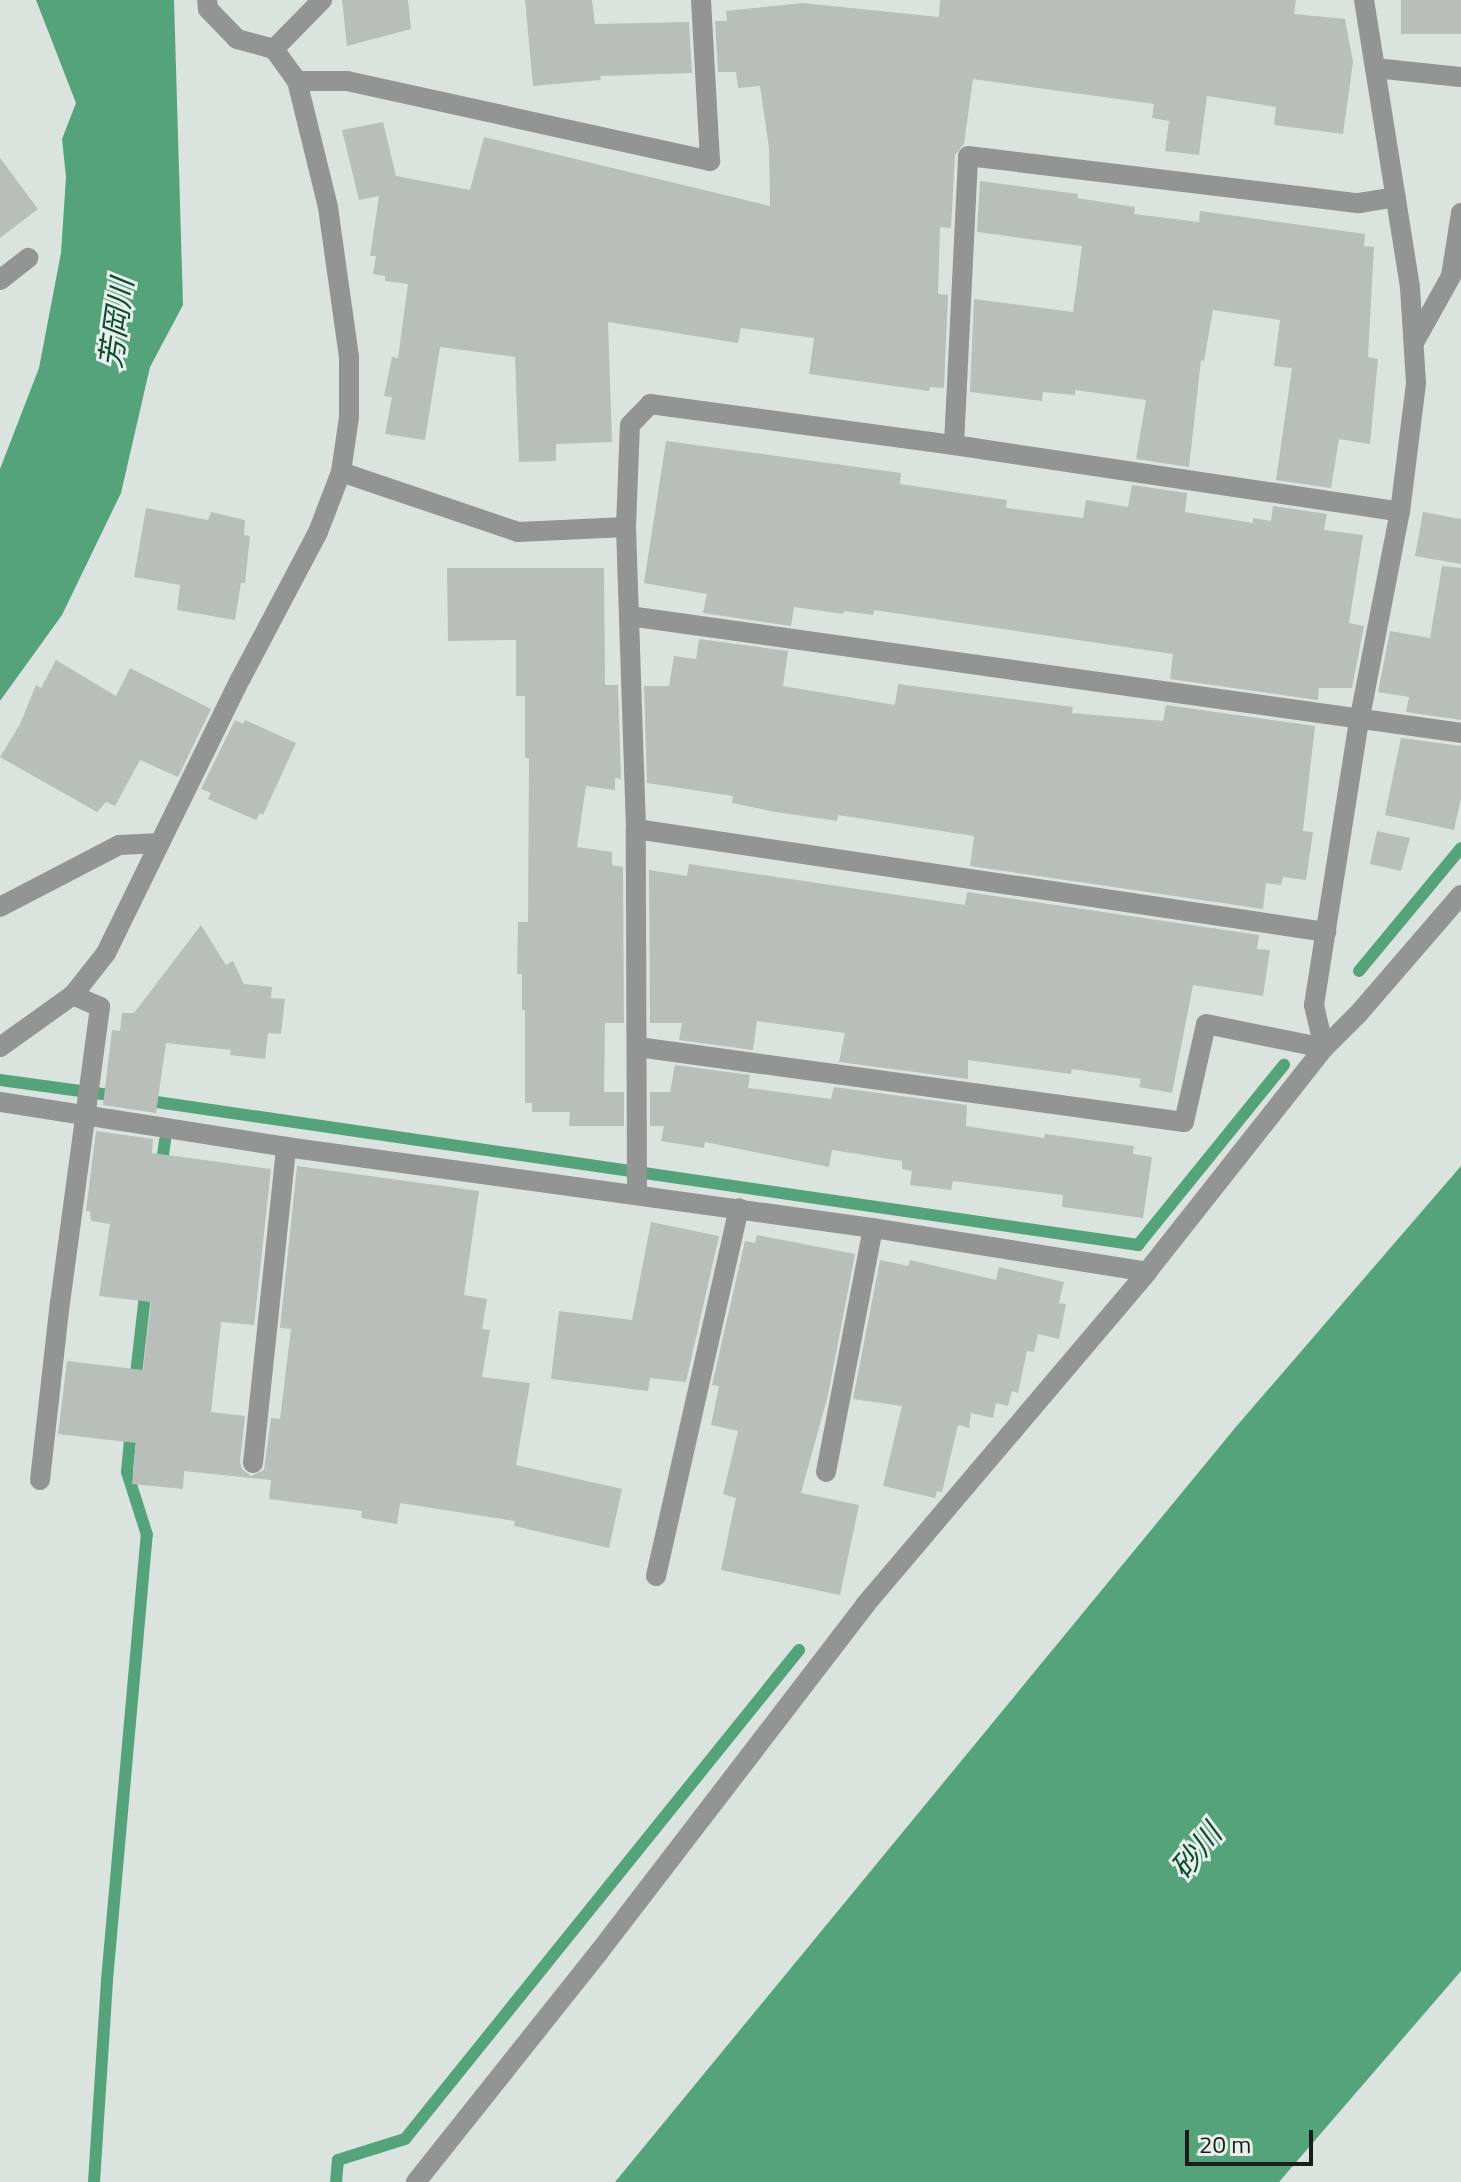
<!DOCTYPE html>
<meta charset="utf-8">
<style>
body{margin:0}
#map{position:relative;width:1461px;height:2182px;overflow:hidden;background:#dbe3de;font-family:"Titillium Web","Noto Sans JP",sans-serif}
div>[style]{position:absolute}
.water>*{inset:0;background:#55a37b}
.stream>*{height:12px;margin:-6px;padding:0 6px;transform-origin:6px;border-radius:6px;background:#55a37b}
.building>*{inset:0;background:#b8bfbb}
.minor>*{height:20px;margin:-10px;padding:0 10px;transform-origin:10px;border-radius:10px;background:#929593}
span{translate:-50% -50%;white-space:nowrap;text-align:center;line-height:1.15;-webkit-text-stroke:6px #e8f0eb;paint-order:stroke}
.water-label{font-size:30px;color:#0d4b30;font-style:italic}
.scale{position:absolute;left:1185px;top:2130px;width:128px;height:36px;box-sizing:border-box;border:4px solid #1a1d1b;border-top:0;padding-left:10px;font-size:24px;line-height:28px;white-space:nowrap;color:#1a1d1b;-webkit-text-stroke:6px #e8f0eb;paint-order:stroke}
</style>
<div id="map">
<div class="water">
<div style="clip-path:polygon(36px 0,174px 0,183px 305px,150px 367px,121px 493px,62px 615px,0 701px,0 469px,39px 368px,61px 253px,66px 177px,62px 139px,76px 103px)"></div>
<div style="clip-path:polygon(1461px 1166px,1461px 1971px,1279px 2182px,615px 2182px,1235px 1428px)"></div>
</div>
<div class="stream">
<div style="left:1359px;top:971px;width:160px;rotate:-50.3deg"></div>
<div style="left:0;top:1080px;width:118px;rotate:7.8deg"></div>
<div style="left:143px;top:1100px;width:1006px;rotate:8.29deg"></div>
<div style="left:1138px;top:1245px;width:232px;rotate:-51deg"></div>
<div style="left:161px;top:1169px;width:29px;rotate:-82deg"></div>
<div style="left:135px;top:1383px;width:98px;rotate:-83.5deg"></div>
<div style="left:94px;top:2182px;width:202px;rotate:-86.3deg"></div>
<div style="left:107px;top:1980px;width:447px;rotate:-84.9deg"></div>
<div style="left:147px;top:1535px;width:66px;rotate:-107.6deg"></div>
<div style="left:127px;top:1472px;width:43px;rotate:-84.7deg"></div>
<div style="left:336px;top:2182px;width:22px;rotate:-85deg"></div>
<div style="left:338px;top:2160px;width:70px;rotate:-17.4deg"></div>
<div style="left:405px;top:2139px;width:628px;rotate:-51.14deg"></div>
</div>
<div class="building">
<div style="clip-path:polygon(342px 0,408px 0,411px 29px,347px 46px)"></div>
<div style="clip-path:polygon(525px 0,592px 0,595px 24px,689px 22px,692px 73px,600px 76px,601px 80px,533px 86px)"></div>
<div style="clip-path:polygon(940px 0,1296px 0,1294px 14px,1345px 19px,1353px 62px,1343px 134px,1274px 125px,1276px 107px,1207px 96px,1199px 155px,1165px 151px,1169px 121px,1152px 118px,1154px 104px,973px 79px,964px 144px,955px 155px,951px 228px,940px 227px,938px 294px,948px 295px,944px 388px,930px 387px,929px 391px,809px 374px,814px 338px,741px 328px,738px 343px,608px 322px,612px 442px,556px 444px,556px 461px,519px 462px,515px 357px,440px 347px,425px 440px,385px 434px,392px 397px,384px 396px,392px 357px,398px 358px,408px 284px,385px 281px,385px 276px,373px 274px,376px 256px,370px 256px,379px 196px,359px 200px,342px 130px,383px 122px,396px 176px,470px 190px,484px 137px,770px 206px,769px 148px,760px 86px,738px 88px,736px 72px,718px 72px,715px 21px,727px 21px,726px 11px,802px 3px,939px 17px)"></div>
<div style="clip-path:polygon(1401px 0,1461px 0,1461px 34px,1401px 34px)"></div>
<div style="clip-path:polygon(0 158px,38px 209px,0 238px)"></div>
<div style="clip-path:polygon(980px 181px,1078px 194px,1077px 198px,1135px 207px,1134px 214px,1199px 222px,1200px 211px,1365px 234px,1364px 246px,1374px 247px,1368px 357px,1378px 359px,1370px 444px,1339px 439px,1331px 488px,1276px 480px,1292px 368px,1274px 366px,1280px 320px,1213px 310px,1204px 361px,1201px 360px,1189px 467px,1136px 459px,1146px 400px,1075px 390px,1075px 395px,1043px 392px,1042px 401px,970px 392px,974px 299px,1073px 312px,1082px 246px,977px 232px)"></div>
<div style="clip-path:polygon(666px 441px,901px 473px,900px 484px,1007px 500px,1006px 508px,1083px 518px,1086px 500px,1128px 507px,1132px 485px,1187px 493px,1185px 512px,1253px 523px,1253px 518px,1271px 521px,1273px 506px,1327px 514px,1324px 530px,1363px 535px,1349px 623px,1364px 626px,1352px 688px,1319px 688px,1318px 700px,1170px 679px,1173px 654px,874px 610px,873px 615px,844px 611px,843px 614px,794px 607px,791px 626px,703px 613px,707px 594px,644px 583px)"></div>
<div style="clip-path:polygon(146px 508px,208px 520px,211px 512px,245px 520px,244px 535px,250px 536px,245px 583px,241px 583px,235px 620px,177px 610px,180px 585px,134px 577px)"></div>
<div style="clip-path:polygon(1423px 512px,1461px 519px,1461px 564px,1415px 556px)"></div>
<div style="clip-path:polygon(1442px 566px,1461px 568px,1461px 720px,1406px 712px,1409px 697px,1378px 692px,1390px 631px,1430px 638px)"></div>
<div style="clip-path:polygon(447px 568px,604px 568px,605px 685px,618px 685px,621px 779px,615px 778px,615px 790px,586px 786px,577px 847px,612px 852px,612px 865px,623px 867px,624px 1023px,605px 1023px,604px 1092px,624px 1092px,624px 1126px,569px 1126px,570px 1112px,532px 1112px,532px 1103px,525px 1103px,525px 1010px,522px 1010px,522px 974px,517px 974px,518px 922px,528px 922px,529px 758px,525px 758px,525px 696px,516px 696px,516px 640px,448px 641px)"></div>
<div style="clip-path:polygon(699px 639px,788px 651px,783px 686px,895px 705px,898px 684px,1073px 707px,1072px 713px,1163px 721px,1166px 705px,1315px 726px,1303px 831px,1313px 832px,1306px 880px,1283px 877px,1281px 885px,1266px 883px,1263px 909px,970px 866px,974px 836px,838px 815px,837px 821px,776px 812px,732px 803px,733px 796px,647px 783px,644px 686px,669px 686px,674px 656px,696px 659px)"></div>
<div style="clip-path:polygon(56px 660px,116px 696px,130px 668px,211px 709px,178px 777px,140px 760px,115px 806px,106px 802px,97px 812px,0 757px,20px 724px,36px 685px,41px 688px)"></div>
<div style="clip-path:polygon(235px 720px,243px 724px,245px 720px,296px 743px,263px 815px,260px 813px,256px 820px,208px 799px,211px 793px,201px 789px)"></div>
<div style="clip-path:polygon(1401px 738px,1461px 746px,1461px 798px,1454px 830px,1385px 815px)"></div>
<div style="clip-path:polygon(1377px 831px,1410px 838px,1401px 871px,1370px 864px)"></div>
<div style="clip-path:polygon(689px 864px,965px 905px,967px 892px,1259px 935px,1257px 949px,1270px 950px,1263px 996px,1193px 985px,1172px 1093px,1139px 1087px,1141px 1079px,1072px 1069px,1071px 1074px,968px 1060px,968px 1079px,839px 1062px,845px 1033px,757px 1021px,753px 1050px,679px 1040px,682px 1023px,650px 1023px,649px 870px,687px 876px)"></div>
<div style="clip-path:polygon(201px 925px,226px 965px,233px 961px,244px 984px,272px 987px,271px 998px,285px 999px,281px 1034px,268px 1033px,265px 1059px,230px 1055px,231px 1050px,166px 1043px,156px 1113px,103px 1105px,112px 1030px,120px 1031px,122px 1013px,134px 1013px)"></div>
<div style="clip-path:polygon(675px 1065px,750px 1075px,748px 1088px,831px 1099px,834px 1087px,967px 1105px,966px 1126px,1044px 1138px,1045px 1134px,1134px 1146px,1133px 1154px,1152px 1157px,1143px 1218px,1062px 1207px,1063px 1195px,953px 1181px,951px 1190px,910px 1185px,912px 1171px,902px 1169px,902px 1161px,832px 1150px,829px 1167px,705px 1142px,704px 1148px,661px 1141px,664px 1126px,650px 1126px,650px 1092px,670px 1092px)"></div>
<div style="clip-path:polygon(96px 1131px,153px 1139px,152px 1153px,271px 1169px,254px 1325px,221px 1322px,211px 1412px,245px 1416px,240px 1462px,242px 1469px,251px 1476px,264px 1470px,271px 1418px,280px 1419px,291px 1329px,280px 1328px,297px 1166px,479px 1191px,464px 1295px,487px 1299px,482px 1329px,490px 1330px,482px 1377px,530px 1383px,516px 1465px,622px 1489px,609px 1548px,514px 1526px,515px 1521px,400px 1503px,397px 1524px,361px 1518px,362px 1511px,269px 1499px,271px 1480px,184px 1471px,183px 1489px,132px 1484px,136px 1443px,58px 1434px,67px 1361px,143px 1370px,151px 1302px,99px 1296px,110px 1224px,91px 1221px,90px 1211px,86px 1211px)"></div>
<div style="clip-path:polygon(651px 1222px,719px 1236px,686px 1382px,650px 1378px,648px 1391px,551px 1379px,559px 1311px,632px 1320px)"></div>
<div style="clip-path:polygon(757px 1235px,855px 1254px,828px 1395px,801px 1493px,859px 1505px,840px 1595px,721px 1570px,736px 1498px,723px 1494px,738px 1431px,711px 1425px,719px 1386px,712px 1385px,745px 1241px,755px 1243px)"></div>
<div style="clip-path:polygon(880px 1260px,908px 1266px,910px 1260px,996px 1280px,999px 1267px,1064px 1282px,1059px 1303px,1066px 1304px,1059px 1339px,1038px 1334px,1034px 1352px,1027px 1351px,1018px 1393px,1012px 1391px,1008px 1406px,996px 1403px,993px 1418px,971px 1413px,969px 1428px,958px 1425px,942px 1492px,937px 1491px,935px 1498px,883px 1486px,902px 1406px,853px 1399px)"></div>
</div>
<div class="minor">
<div style="left:274px;top:49px;width:69px;rotate:-45.6deg"></div>
<div style="left:1375px;top:68px;width:86px;rotate:6deg"></div>
<div style="left:297px;top:81px;width:50px"></div>
<div style="left:347px;top:81px;width:372px;rotate:12.4deg"></div>
<div style="left:710px;top:161px;width:161px;rotate:-93.2deg"></div>
<div style="left:0;top:280px;width:36px;rotate:-38deg"></div>
<div style="left:1415px;top:341px;width:74px;rotate:-61deg"></div>
<div style="left:1451px;top:276px;width:64px;rotate:-81deg"></div>
<div style="left:954px;top:445px;width:289px;rotate:-87.2deg"></div>
<div style="left:968px;top:156px;width:394px;rotate:6.9deg"></div>
<div style="left:1359px;top:203px;width:37px;rotate:-9deg"></div>
<div style="left:341px;top:472px;width:187px;rotate:18.7deg"></div>
<div style="left:518px;top:532px;width:108px;rotate:-2.7deg"></div>
<div style="left:629px;top:616px;width:840px;rotate:8deg"></div>
<div style="left:636px;top:829px;width:698px;rotate:8.49deg"></div>
<div style="left:0;top:907px;width:134px;rotate:-27.5deg"></div>
<div style="left:119px;top:845px;width:41px;rotate:-2.8deg"></div>
<div style="left:0;top:1047px;width:90px;rotate:-35.5deg"></div>
<div style="left:73px;top:995px;width:53px;rotate:-51.8deg"></div>
<div style="left:106px;top:953px;width:306px;rotate:-63.9deg"></div>
<div style="left:241px;top:678px;width:165px;rotate:-62.2deg"></div>
<div style="left:318px;top:532px;width:64px;rotate:-69deg"></div>
<div style="left:341px;top:472px;width:56px;rotate:-81.7deg"></div>
<div style="left:349px;top:417px;width:60px;rotate:-90deg"></div>
<div style="left:349px;top:357px;width:151px;rotate:-98deg"></div>
<div style="left:328px;top:207px;width:130px;rotate:-103.8deg"></div>
<div style="left:297px;top:81px;width:39px;rotate:-126deg"></div>
<div style="left:274px;top:49px;width:38px;rotate:-165deg"></div>
<div style="left:237px;top:39px;width:42px;rotate:-134deg"></div>
<div style="left:208px;top:9px;width:9px;rotate:-96deg"></div>
<div style="left:638px;top:1047px;width:551px;rotate:7.82deg"></div>
<div style="left:1184px;top:1122px;width:100px;rotate:-77.3deg"></div>
<div style="left:1206px;top:1024px;width:120px;rotate:11.5deg"></div>
<div style="left:1324px;top:1048px;width:44px;rotate:-103.1deg"></div>
<div style="left:1314px;top:1005px;width:287px;rotate:-81deg"></div>
<div style="left:1359px;top:722px;width:214px;rotate:-79deg"></div>
<div style="left:1400px;top:512px;width:130px;rotate:-82.9deg"></div>
<div style="left:1416px;top:383px;width:96px;rotate:-93.6deg"></div>
<div style="left:1410px;top:287px;width:291px;rotate:-99.1deg"></div>
<div style="left:0;top:1102px;width:290px;rotate:8.9deg"></div>
<div style="left:286px;top:1147px;width:593px;rotate:7.86deg"></div>
<div style="left:873px;top:1228px;width:278px;rotate:9.1deg"></div>
<div style="left:637px;top:1193px;width:364px;rotate:-90.2deg"></div>
<div style="left:636px;top:829px;width:302px;rotate:-91.9deg"></div>
<div style="left:626px;top:527px;width:102px;rotate:-87.8deg"></div>
<div style="left:630px;top:425px;width:29px;rotate:-46deg"></div>
<div style="left:650px;top:404px;width:307px;rotate:7.7deg"></div>
<div style="left:954px;top:445px;width:451px;rotate:8.5deg"></div>
<div style="left:253px;top:1463px;width:318px;rotate:-84deg"></div>
<div style="left:826px;top:1472px;width:248px;rotate:-79.1deg"></div>
<div style="left:40px;top:1480px;width:178px;rotate:-83.6deg"></div>
<div style="left:60px;top:1303px;width:299px;rotate:-82.3deg"></div>
<div style="left:100px;top:1007px;width:30px;rotate:-156deg"></div>
<div style="left:656px;top:1576px;width:377px;rotate:-77.3deg"></div>
<div style="left:416px;top:2182px;width:294px;rotate:-51.5deg"></div>
<div style="left:599px;top:1952px;width:437px;rotate:-52.5deg"></div>
<div style="left:865px;top:1605px;width:436px;rotate:-49.7deg"></div>
<div style="left:1147px;top:1272px;width:285px;rotate:-51.7deg"></div>
<div style="left:1324px;top:1048px;width:49px;rotate:-45deg"></div>
<div style="left:1359px;top:1013px;width:156px;rotate:-49.2deg"></div>
</div>
<div class="water-label">
<span style="left:116px;top:323px;rotate:-82deg">芳岡川</span>
<span style="left:1196px;top:1851px;rotate:-51deg">砂川</span>
</div>
<div class="scale">20 m</div>
</div>
